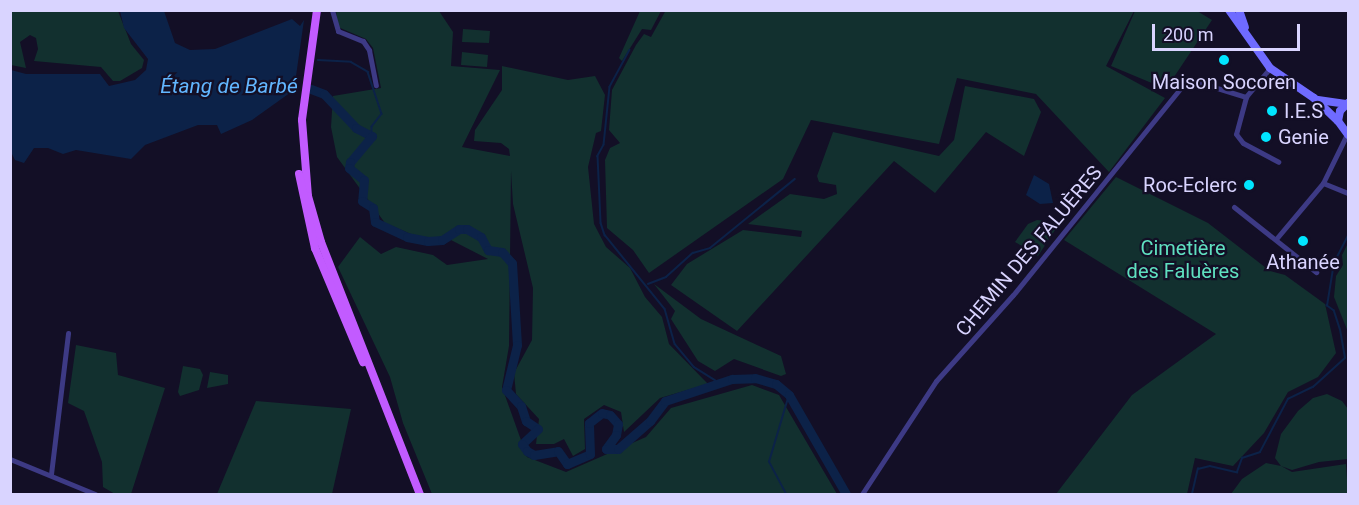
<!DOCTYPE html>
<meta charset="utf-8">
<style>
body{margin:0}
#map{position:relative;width:1359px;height:505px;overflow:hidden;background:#130f26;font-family:Roboto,sans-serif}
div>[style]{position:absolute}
.green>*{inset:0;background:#12302f}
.water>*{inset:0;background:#0c2248}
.stream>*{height:1.5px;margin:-0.75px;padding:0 0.75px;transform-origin:0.75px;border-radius:0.75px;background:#0c2248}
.river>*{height:9px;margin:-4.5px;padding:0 4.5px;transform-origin:4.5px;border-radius:4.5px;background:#0c2248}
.street>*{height:5px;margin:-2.5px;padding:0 2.5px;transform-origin:2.5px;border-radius:2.5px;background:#3d3a85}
.secondary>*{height:8px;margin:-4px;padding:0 4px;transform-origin:4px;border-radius:4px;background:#6f6bff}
.primary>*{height:8px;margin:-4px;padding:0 4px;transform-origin:4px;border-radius:4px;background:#c25bff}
.dots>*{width:16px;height:16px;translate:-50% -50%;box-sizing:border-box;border:3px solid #130f26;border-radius:50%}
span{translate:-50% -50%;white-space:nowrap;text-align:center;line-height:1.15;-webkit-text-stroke:4.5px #130f26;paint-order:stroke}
.poi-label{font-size:20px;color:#d9d4ff}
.left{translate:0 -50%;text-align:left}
.right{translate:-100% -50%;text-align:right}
.park-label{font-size:20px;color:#5fe0c0}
.street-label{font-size:20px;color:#d9d4ff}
.water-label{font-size:21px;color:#62b6ff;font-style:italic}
.frame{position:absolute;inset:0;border:12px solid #d9d4ff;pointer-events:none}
.scale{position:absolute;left:1152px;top:24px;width:148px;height:27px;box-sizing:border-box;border:3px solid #d9d4ff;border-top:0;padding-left:8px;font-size:18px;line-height:21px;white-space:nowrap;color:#d9d4ff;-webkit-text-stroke:4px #130f26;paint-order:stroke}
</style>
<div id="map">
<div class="green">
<div style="clip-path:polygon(666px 10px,1134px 11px,1106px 66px,1165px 98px,1109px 172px,1036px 94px,957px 78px,939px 144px,811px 120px,783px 179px,649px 273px,633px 250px,607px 228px,605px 160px,610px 148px,620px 143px,609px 130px,612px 90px,636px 45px,644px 34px,651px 37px)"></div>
<div style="clip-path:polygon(10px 11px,118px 11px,131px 44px,144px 60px,142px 68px,120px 81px,113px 81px,101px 67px,34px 61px,38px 49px,36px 38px,30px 35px,20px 42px,26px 68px,11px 65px)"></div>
<div style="clip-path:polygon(336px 11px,439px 11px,453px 32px,451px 66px,500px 70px,462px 147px,510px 156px,509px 149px,501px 143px,474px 141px,475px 130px,502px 90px,502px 66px,568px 80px,595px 76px,605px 95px,601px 131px,596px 133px,588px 167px,594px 224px,606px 247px,630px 268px,645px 297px,662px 317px,669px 344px,708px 384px,660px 398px,624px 432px,621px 412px,604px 405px,584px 419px,585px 449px,573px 456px,564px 439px,554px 444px,536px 444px,539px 419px,516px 394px,514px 373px,532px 340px,533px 288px,513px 204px,511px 171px,509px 346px,502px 387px,527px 457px,566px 472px,646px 437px,671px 408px,752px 385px,779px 395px,837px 494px,432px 494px,403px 423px,390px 377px,338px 267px,360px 237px,381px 254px,396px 247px,433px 255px,447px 265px,488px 259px,451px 240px,418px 237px,385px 223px,337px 157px,331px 127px,333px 96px,381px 88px,373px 48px,366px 39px,338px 27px)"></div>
<div style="clip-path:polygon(640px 11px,661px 11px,651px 30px,642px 29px,622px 61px,619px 58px)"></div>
<div style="clip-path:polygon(1135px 11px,1197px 11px,1212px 20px,1166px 89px,1111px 66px)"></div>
<div style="clip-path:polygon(463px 29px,490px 31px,489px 43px,462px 42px)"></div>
<div style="clip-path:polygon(462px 52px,488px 55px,487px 67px,461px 65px)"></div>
<div style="clip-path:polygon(965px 86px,1034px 99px,1041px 112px,1024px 156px,986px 132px,935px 193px,894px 161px,737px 331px,671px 285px,687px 264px,743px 230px,801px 237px,802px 231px,748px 224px,790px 194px,824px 199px,837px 194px,836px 185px,819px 182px,817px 176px,833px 132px,939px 156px,954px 140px)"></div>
<div style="clip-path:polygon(1116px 177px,1208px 223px,1270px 271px,1285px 275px,1325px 304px,1336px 353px,1318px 377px,1288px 392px,1264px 433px,1233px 466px,1195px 458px,1187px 494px,1056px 494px,1132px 395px,1216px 334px,1064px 240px)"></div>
<div style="clip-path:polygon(1037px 220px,1046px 221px,1055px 230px,1038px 256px,1015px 242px,1028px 224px)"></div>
<div style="clip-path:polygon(1348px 243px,1348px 332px,1334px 297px,1336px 276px,1343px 265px,1342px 255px)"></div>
<div style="clip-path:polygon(654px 284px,701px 319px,781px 356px,786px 374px,781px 376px,734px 359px,715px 371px,698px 361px,671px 319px,675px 311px)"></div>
<div style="clip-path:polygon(76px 345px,116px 353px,118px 375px,165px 388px,131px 494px,115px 494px,103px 487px,102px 462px,84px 411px,68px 403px)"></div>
<div style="clip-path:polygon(183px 366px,200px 369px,203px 375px,199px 390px,180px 396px,178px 392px)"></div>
<div style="clip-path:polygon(210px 372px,228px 375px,228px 384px,207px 388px)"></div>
<div style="clip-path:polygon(1327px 394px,1342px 401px,1348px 409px,1348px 459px,1319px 462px,1292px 470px,1281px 466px,1292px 472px,1346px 464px,1348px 494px,1231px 494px,1242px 479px,1266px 463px,1281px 466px,1275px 458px,1281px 434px,1298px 411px,1313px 398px)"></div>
<div style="clip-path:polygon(256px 401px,351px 409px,332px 494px,217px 494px)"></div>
</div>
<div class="water">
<div style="clip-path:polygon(120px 11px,164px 11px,175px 43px,190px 50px,215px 49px,292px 19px,300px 26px,304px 20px,294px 90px,252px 120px,221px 134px,217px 125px,198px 125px,145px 145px,131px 159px,76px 150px,63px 154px,48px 148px,34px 148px,24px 163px,15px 160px,10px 150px,11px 70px,26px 74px,100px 74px,109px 86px,135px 80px,146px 70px,148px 59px,124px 28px)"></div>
<div style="clip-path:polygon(1034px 175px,1049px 184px,1053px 203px,1040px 204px,1026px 195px)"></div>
</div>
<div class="stream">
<div style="left:630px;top:50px;width:42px;rotate:118.4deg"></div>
<div style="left:610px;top:87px;width:58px;rotate:95.9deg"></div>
<div style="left:604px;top:145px;width:13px;rotate:119deg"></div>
<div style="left:598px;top:156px;width:67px;rotate:87.4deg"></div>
<div style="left:601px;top:223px;width:13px;rotate:72deg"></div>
<div style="left:605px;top:235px;width:95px;rotate:51deg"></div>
<div style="left:665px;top:309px;width:36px;rotate:74deg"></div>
<div style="left:675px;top:344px;width:30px;rotate:50deg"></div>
<div style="left:694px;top:367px;width:32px;rotate:32deg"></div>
<div style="left:318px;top:60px;width:33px;rotate:3deg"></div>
<div style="left:351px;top:62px;width:20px;rotate:30deg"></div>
<div style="left:368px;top:72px;width:44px;rotate:71.6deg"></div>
<div style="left:382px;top:114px;width:16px;rotate:128deg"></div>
<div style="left:372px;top:127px;width:9px;rotate:90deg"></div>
<div style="left:648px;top:284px;width:19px;rotate:-21deg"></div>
<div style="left:666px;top:277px;width:36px;rotate:-42deg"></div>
<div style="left:693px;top:253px;width:18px;rotate:-16deg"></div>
<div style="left:710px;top:248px;width:109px;rotate:-39.1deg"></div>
<div style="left:786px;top:494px;width:36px;rotate:-118deg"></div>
<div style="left:769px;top:462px;width:70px;rotate:-73.4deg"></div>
<div style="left:1192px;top:494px;width:26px;rotate:-77deg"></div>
<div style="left:1198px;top:469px;width:12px;rotate:-14deg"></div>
<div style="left:1210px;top:466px;width:28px;rotate:13deg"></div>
<div style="left:1237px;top:472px;width:15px;rotate:-70deg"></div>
<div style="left:1242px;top:458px;width:19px;rotate:-18deg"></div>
<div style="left:1260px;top:452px;width:60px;rotate:-62.2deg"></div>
<div style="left:1288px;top:399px;width:28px;rotate:-26deg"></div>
<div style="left:1313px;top:387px;width:43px;rotate:-42.2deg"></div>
<div style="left:1345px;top:358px;width:28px;rotate:-100deg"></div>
<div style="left:1340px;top:330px;width:20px;rotate:-108deg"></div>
<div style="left:1334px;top:311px;width:9px;rotate:-144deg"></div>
<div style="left:1327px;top:306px;width:44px;rotate:-80.8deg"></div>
<div style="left:1334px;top:263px;width:30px;rotate:-63deg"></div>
</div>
<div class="river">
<div style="left:311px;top:89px;width:14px;rotate:21deg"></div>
<div style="left:324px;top:94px;width:47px;rotate:46.7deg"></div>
<div style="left:356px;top:128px;width:18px;rotate:27deg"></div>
<div style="left:372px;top:136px;width:34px;rotate:130deg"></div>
<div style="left:350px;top:162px;width:6px;rotate:99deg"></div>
<div style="left:349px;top:168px;width:19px;rotate:39deg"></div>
<div style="left:364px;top:180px;width:21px;rotate:95deg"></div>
<div style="left:362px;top:201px;width:13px;rotate:32deg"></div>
<div style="left:373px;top:208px;width:14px;rotate:82deg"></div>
<div style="left:375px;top:222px;width:35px;rotate:25deg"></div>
<div style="left:407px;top:237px;width:21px;rotate:11deg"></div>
<div style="left:428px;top:241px;width:14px;rotate:-4deg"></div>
<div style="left:442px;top:240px;width:20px;rotate:-33deg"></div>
<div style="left:459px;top:229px;width:8px"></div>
<div style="left:467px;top:229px;width:16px;rotate:30deg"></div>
<div style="left:481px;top:237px;width:15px;rotate:62deg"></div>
<div style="left:488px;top:250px;width:14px;rotate:8deg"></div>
<div style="left:502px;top:252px;width:15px;rotate:48deg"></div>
<div style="left:512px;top:263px;width:82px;rotate:86.5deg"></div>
<div style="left:517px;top:345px;width:46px;rotate:103.7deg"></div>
<div style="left:506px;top:390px;width:22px;rotate:47deg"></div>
<div style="left:521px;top:406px;width:16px;rotate:72deg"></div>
<div style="left:526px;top:421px;width:14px;rotate:34deg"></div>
<div style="left:538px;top:429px;width:22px;rotate:137deg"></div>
<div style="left:522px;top:444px;width:9px;rotate:54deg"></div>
<div style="left:527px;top:451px;width:8px;rotate:30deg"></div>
<div style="left:534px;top:455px;width:24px;rotate:-9deg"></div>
<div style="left:558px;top:451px;width:16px;rotate:55deg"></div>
<div style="left:567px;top:464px;width:25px;rotate:-23deg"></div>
<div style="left:590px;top:454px;width:31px;rotate:-92deg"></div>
<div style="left:589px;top:423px;width:16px;rotate:-38deg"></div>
<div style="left:602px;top:413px;width:8px;rotate:14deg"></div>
<div style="left:610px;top:415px;width:12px;rotate:48deg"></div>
<div style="left:618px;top:424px;width:11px;rotate:100deg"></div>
<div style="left:616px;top:435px;width:17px;rotate:126deg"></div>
<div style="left:606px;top:449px;width:12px"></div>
<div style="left:618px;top:449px;width:43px;rotate:-41.2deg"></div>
<div style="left:650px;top:421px;width:25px;rotate:-53deg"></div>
<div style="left:665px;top:401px;width:71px;rotate:-18.2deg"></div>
<div style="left:732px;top:379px;width:23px;rotate:-2deg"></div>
<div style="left:755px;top:378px;width:22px;rotate:16deg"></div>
<div style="left:776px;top:384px;width:17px;rotate:40deg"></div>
<div style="left:789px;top:395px;width:114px;rotate:60.1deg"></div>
</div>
<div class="street">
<div style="left:332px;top:10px;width:22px;rotate:74deg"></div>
<div style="left:338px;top:31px;width:27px;rotate:22deg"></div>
<div style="left:363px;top:41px;width:11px;rotate:56deg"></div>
<div style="left:369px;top:50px;width:36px;rotate:79deg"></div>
<div style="left:1270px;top:68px;width:38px;rotate:130deg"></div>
<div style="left:1246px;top:97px;width:38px;rotate:105deg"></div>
<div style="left:1236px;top:134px;width:11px;rotate:52deg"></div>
<div style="left:1243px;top:143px;width:40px;rotate:28deg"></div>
<div style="left:1323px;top:183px;width:27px;rotate:22deg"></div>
<div style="left:1234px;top:207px;width:105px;rotate:38.4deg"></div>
<div style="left:1276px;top:239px;width:73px;rotate:-50deg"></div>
<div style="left:1323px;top:183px;width:55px;rotate:-63.9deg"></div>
<div style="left:10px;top:459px;width:92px;rotate:22.4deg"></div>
<div style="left:51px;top:474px;width:142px;rotate:-83.1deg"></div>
<div style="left:862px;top:494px;width:135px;rotate:-56.8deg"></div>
<div style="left:936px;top:381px;width:115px;rotate:-48.2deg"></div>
<div style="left:1013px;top:295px;width:278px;rotate:-51deg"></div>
<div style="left:1188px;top:79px;width:61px;rotate:17.2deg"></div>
</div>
<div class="secondary">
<div style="left:1229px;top:10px;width:71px;rotate:54.7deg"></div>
<div style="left:1270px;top:68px;width:53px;rotate:34.3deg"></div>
<div style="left:1314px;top:98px;width:33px;rotate:44deg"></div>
<div style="left:1239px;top:10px;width:18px;rotate:71deg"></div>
<div style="left:1318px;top:100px;width:28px;rotate:8deg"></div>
<div style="left:1348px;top:103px;width:11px;rotate:135deg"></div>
<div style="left:1340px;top:111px;width:10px;rotate:101deg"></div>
<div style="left:1338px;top:121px;width:17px;rotate:54deg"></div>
</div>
<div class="primary">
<div style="left:317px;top:10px;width:111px;rotate:97.8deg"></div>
<div style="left:302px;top:120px;width:76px;rotate:85.5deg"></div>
<div style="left:308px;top:196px;width:48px;rotate:74.2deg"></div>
<div style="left:321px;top:242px;width:271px;rotate:68.6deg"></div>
<div style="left:299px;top:174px;width:76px;rotate:77.8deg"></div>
<div style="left:315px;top:248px;width:124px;rotate:67.2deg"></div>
</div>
<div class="dots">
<div style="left:1224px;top:60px;background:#00e5ff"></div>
<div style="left:1272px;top:111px;background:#00e5ff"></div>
<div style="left:1266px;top:137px;background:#00e5ff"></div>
<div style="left:1249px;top:185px;background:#00e5ff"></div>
<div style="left:1303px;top:241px;background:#00e5ff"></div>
</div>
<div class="poi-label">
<span style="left:1224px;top:82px">Maison Socoren</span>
<span class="left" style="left:1284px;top:111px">I.E.S</span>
<span class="left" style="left:1278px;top:137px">Genie</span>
<span class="right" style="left:1237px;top:185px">Roc-Eclerc</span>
<span style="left:1303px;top:262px">Athanée</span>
</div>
<div class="park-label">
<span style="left:1183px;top:260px">Cimetière<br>des Faluères</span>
</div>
<div class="street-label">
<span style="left:1029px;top:251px;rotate:-50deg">CHEMIN DES FALUÈRES</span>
</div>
<div class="water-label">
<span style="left:229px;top:86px">Étang de Barbé</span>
</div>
<div class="frame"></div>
<div class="scale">200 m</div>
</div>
